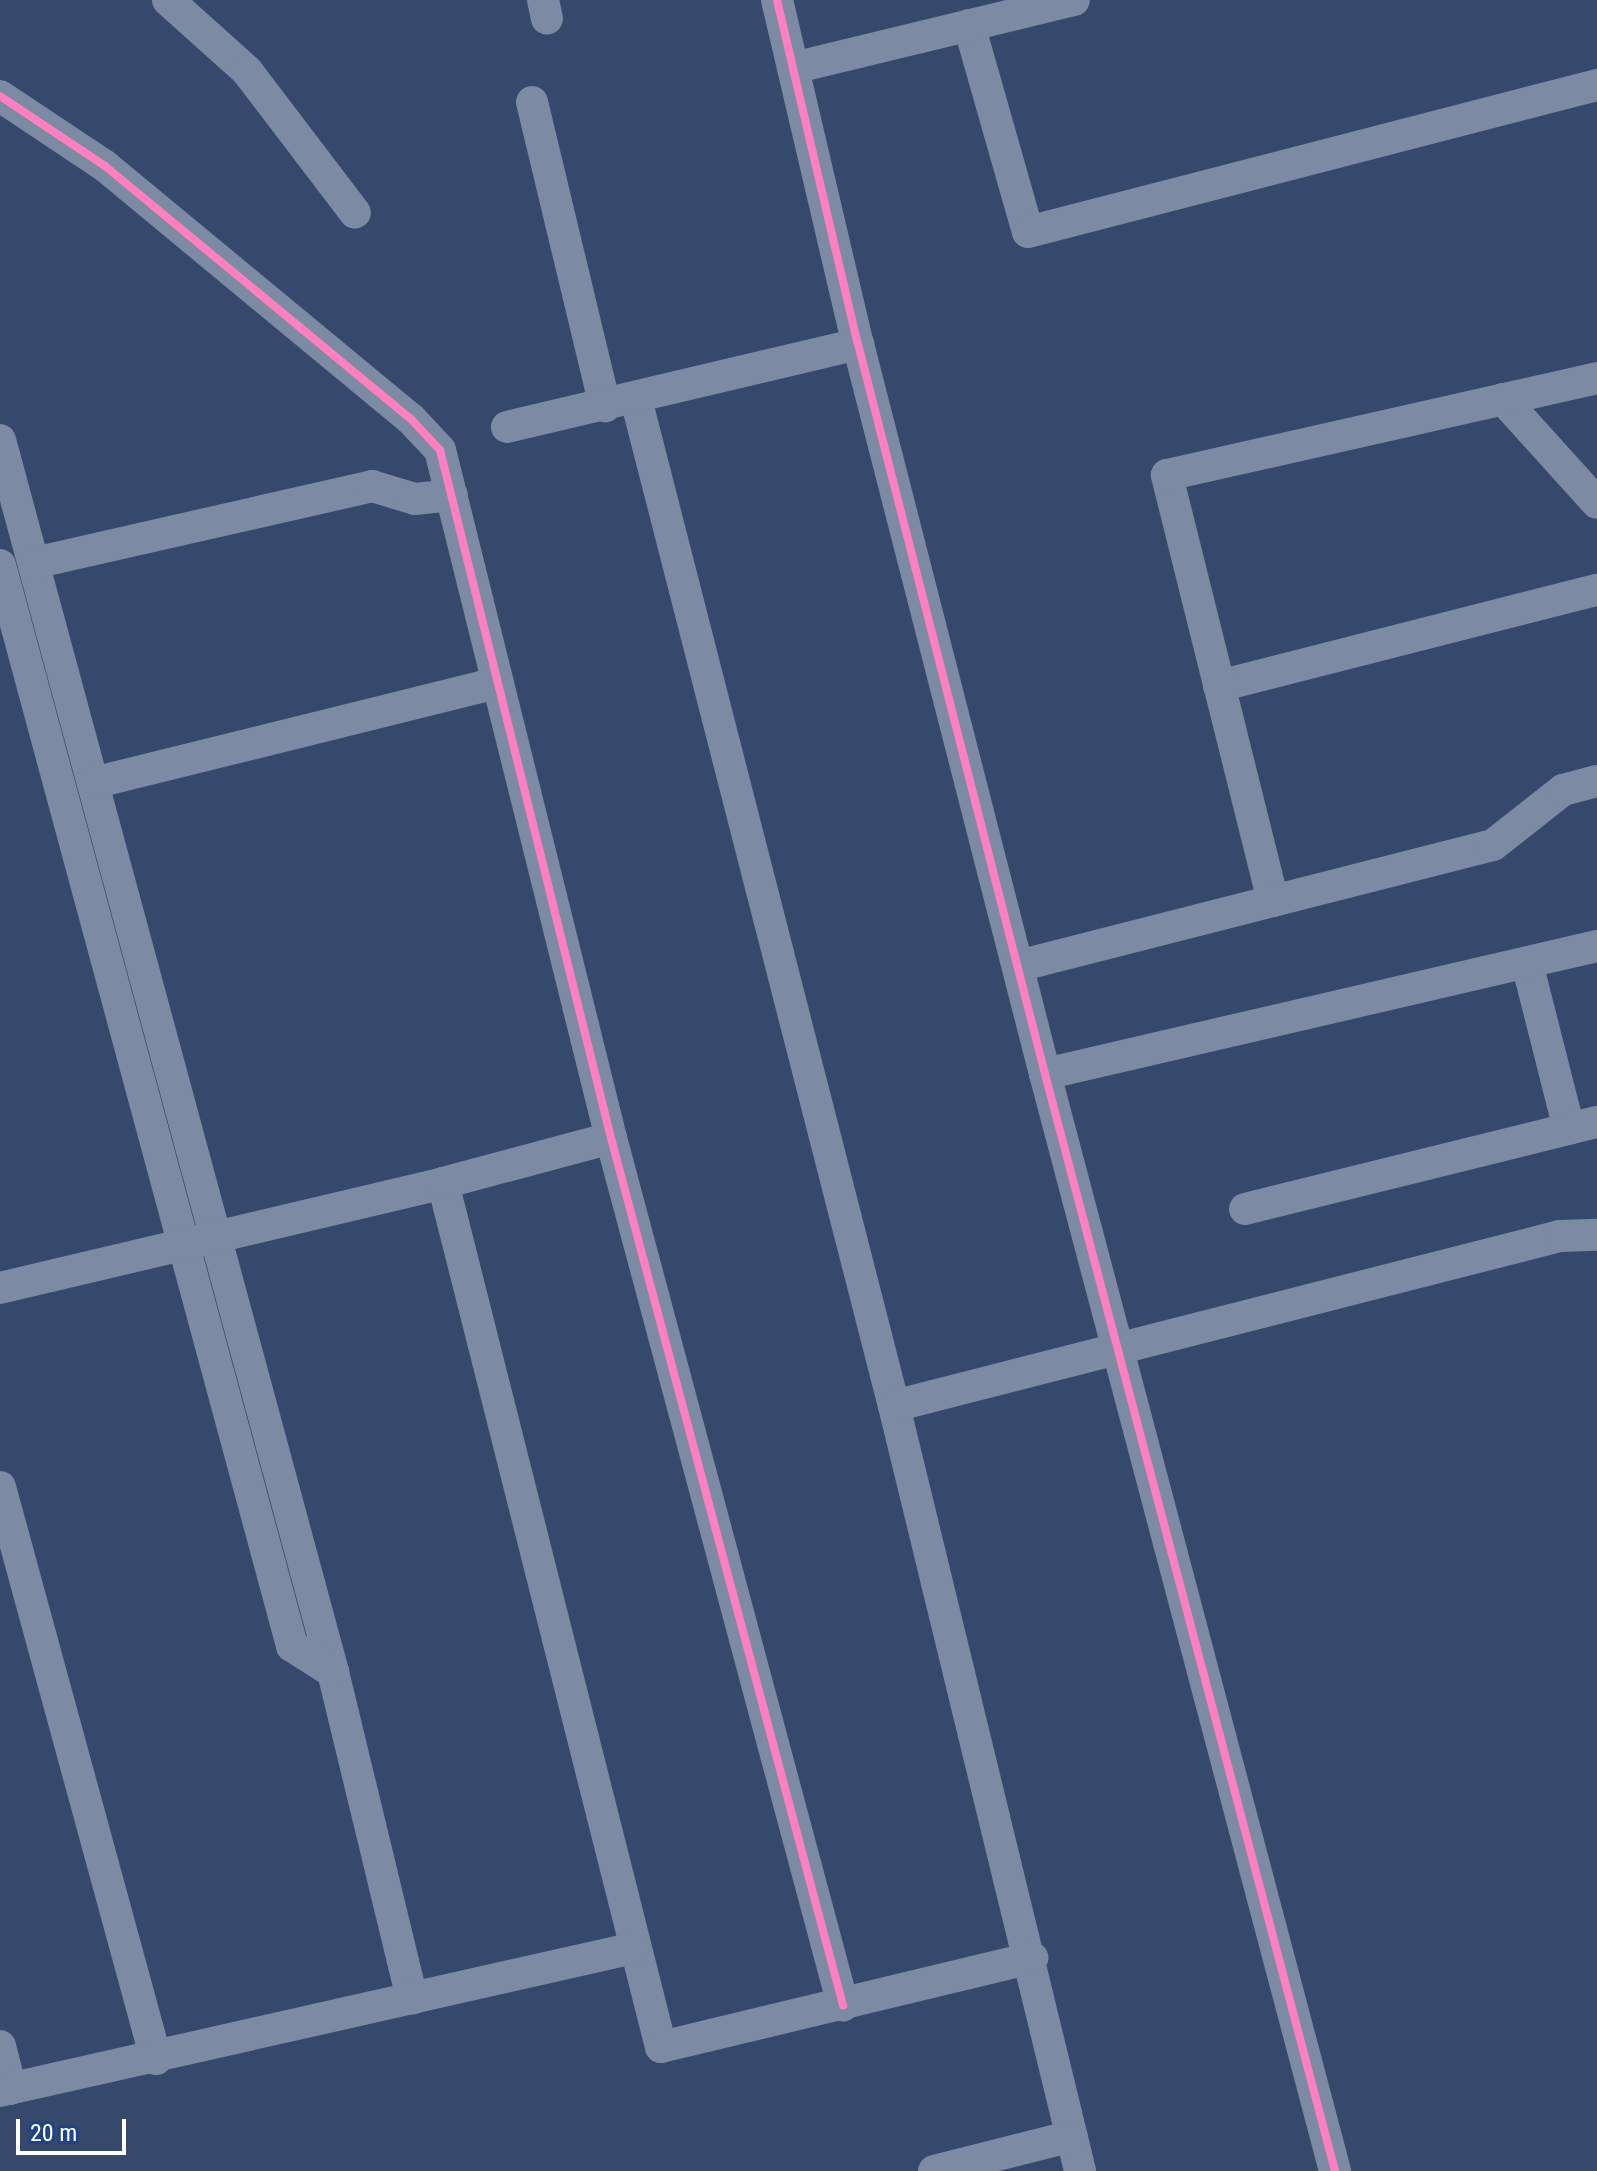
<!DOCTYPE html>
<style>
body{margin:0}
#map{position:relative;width:1597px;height:2171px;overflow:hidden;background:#36496d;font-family:"Roboto Condensed",sans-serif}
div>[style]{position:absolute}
.street>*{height:32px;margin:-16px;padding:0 16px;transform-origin:16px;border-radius:16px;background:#7c8aa3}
.cycleway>*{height:8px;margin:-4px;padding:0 4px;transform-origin:4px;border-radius:4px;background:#ff80c0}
span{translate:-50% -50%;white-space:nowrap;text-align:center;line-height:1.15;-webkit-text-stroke:6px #204383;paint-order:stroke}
.scale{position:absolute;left:16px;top:2119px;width:110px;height:36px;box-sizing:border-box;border:4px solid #fff;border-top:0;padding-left:10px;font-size:24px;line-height:28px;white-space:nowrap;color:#fff;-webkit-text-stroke:6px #204383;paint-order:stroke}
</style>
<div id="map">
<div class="street">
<div style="left:168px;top:0;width:106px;rotate:41.9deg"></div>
<div style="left:247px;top:71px;width:178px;rotate:52.7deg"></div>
<div style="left:543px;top:0;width:19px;rotate:78deg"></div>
<div style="left:777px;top:0;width:353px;rotate:76.8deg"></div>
<div style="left:858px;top:344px;width:754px;rotate:75.63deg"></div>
<div style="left:1045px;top:1074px;width:1135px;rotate:75.19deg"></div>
<div style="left:969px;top:25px;width:215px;rotate:74.1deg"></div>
<div style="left:1028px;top:232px;width:588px;rotate:-14.49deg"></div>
<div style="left:793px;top:68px;width:289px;rotate:-13.6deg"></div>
<div style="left:0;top:96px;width:126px;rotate:33.7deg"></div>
<div style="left:105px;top:166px;width:397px;rotate:39.6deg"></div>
<div style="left:411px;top:419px;width:42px;rotate:46.9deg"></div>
<div style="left:440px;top:450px;width:709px;rotate:76.04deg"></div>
<div style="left:611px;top:1138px;width:898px;rotate:75.02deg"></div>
<div style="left:532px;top:102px;width:313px;rotate:76.5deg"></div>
<div style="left:636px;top:399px;width:1040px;rotate:75.63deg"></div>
<div style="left:894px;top:1406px;width:787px;rotate:76.33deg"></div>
<div style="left:1503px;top:399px;width:140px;rotate:47.9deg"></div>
<div style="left:507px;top:427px;width:361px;rotate:-13.3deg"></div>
<div style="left:0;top:440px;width:1276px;rotate:74.87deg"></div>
<div style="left:333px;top:1672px;width:336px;rotate:76.4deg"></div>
<div style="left:34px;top:563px;width:347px;rotate:-12.8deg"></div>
<div style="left:372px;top:486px;width:45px;rotate:16.8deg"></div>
<div style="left:415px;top:499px;width:37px;rotate:-6deg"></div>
<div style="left:0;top:565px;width:1120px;rotate:74.88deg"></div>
<div style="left:292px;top:1646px;width:49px;rotate:32.4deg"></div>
<div style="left:1219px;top:686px;width:390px;rotate:-14.3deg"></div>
<div style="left:93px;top:783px;width:417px;rotate:-13.9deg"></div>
<div style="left:1273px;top:901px;width:439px;rotate:-104deg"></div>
<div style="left:1167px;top:475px;width:441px;rotate:-12.7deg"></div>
<div style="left:1527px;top:963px;width:171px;rotate:75.8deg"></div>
<div style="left:1018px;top:966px;width:490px;rotate:-14.3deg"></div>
<div style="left:1493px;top:845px;width:89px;rotate:-38.2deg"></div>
<div style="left:1563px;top:790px;width:35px;rotate:-15deg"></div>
<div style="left:1045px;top:1074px;width:567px;rotate:-13.06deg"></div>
<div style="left:443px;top:1183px;width:891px;rotate:75.84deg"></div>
<div style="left:661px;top:2047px;width:382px;rotate:-13.5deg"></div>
<div style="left:1245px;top:1209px;width:363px;rotate:-13.9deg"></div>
<div style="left:0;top:1288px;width:455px;rotate:-13.3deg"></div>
<div style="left:443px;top:1183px;width:174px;rotate:-15deg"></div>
<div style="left:894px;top:1406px;width:687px;rotate:-14.32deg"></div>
<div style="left:1560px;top:1236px;width:37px;rotate:-2deg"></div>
<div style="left:0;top:1487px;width:593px;rotate:74.74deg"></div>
<div style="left:0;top:2046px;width:44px;rotate:75.7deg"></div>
<div style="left:0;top:2091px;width:650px;rotate:-12.71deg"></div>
<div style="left:934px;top:2171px;width:142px;rotate:-14.2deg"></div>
</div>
<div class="cycleway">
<div style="left:777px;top:0;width:353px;rotate:76.8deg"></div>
<div style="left:858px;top:344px;width:754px;rotate:75.63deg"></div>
<div style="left:1045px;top:1074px;width:1135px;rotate:75.19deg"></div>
<div style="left:0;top:96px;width:126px;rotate:33.7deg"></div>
<div style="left:105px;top:166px;width:397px;rotate:39.6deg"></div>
<div style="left:411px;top:419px;width:42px;rotate:46.9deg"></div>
<div style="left:440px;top:450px;width:709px;rotate:76.04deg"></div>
<div style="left:611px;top:1138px;width:898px;rotate:75.02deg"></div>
</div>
<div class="scale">20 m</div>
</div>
